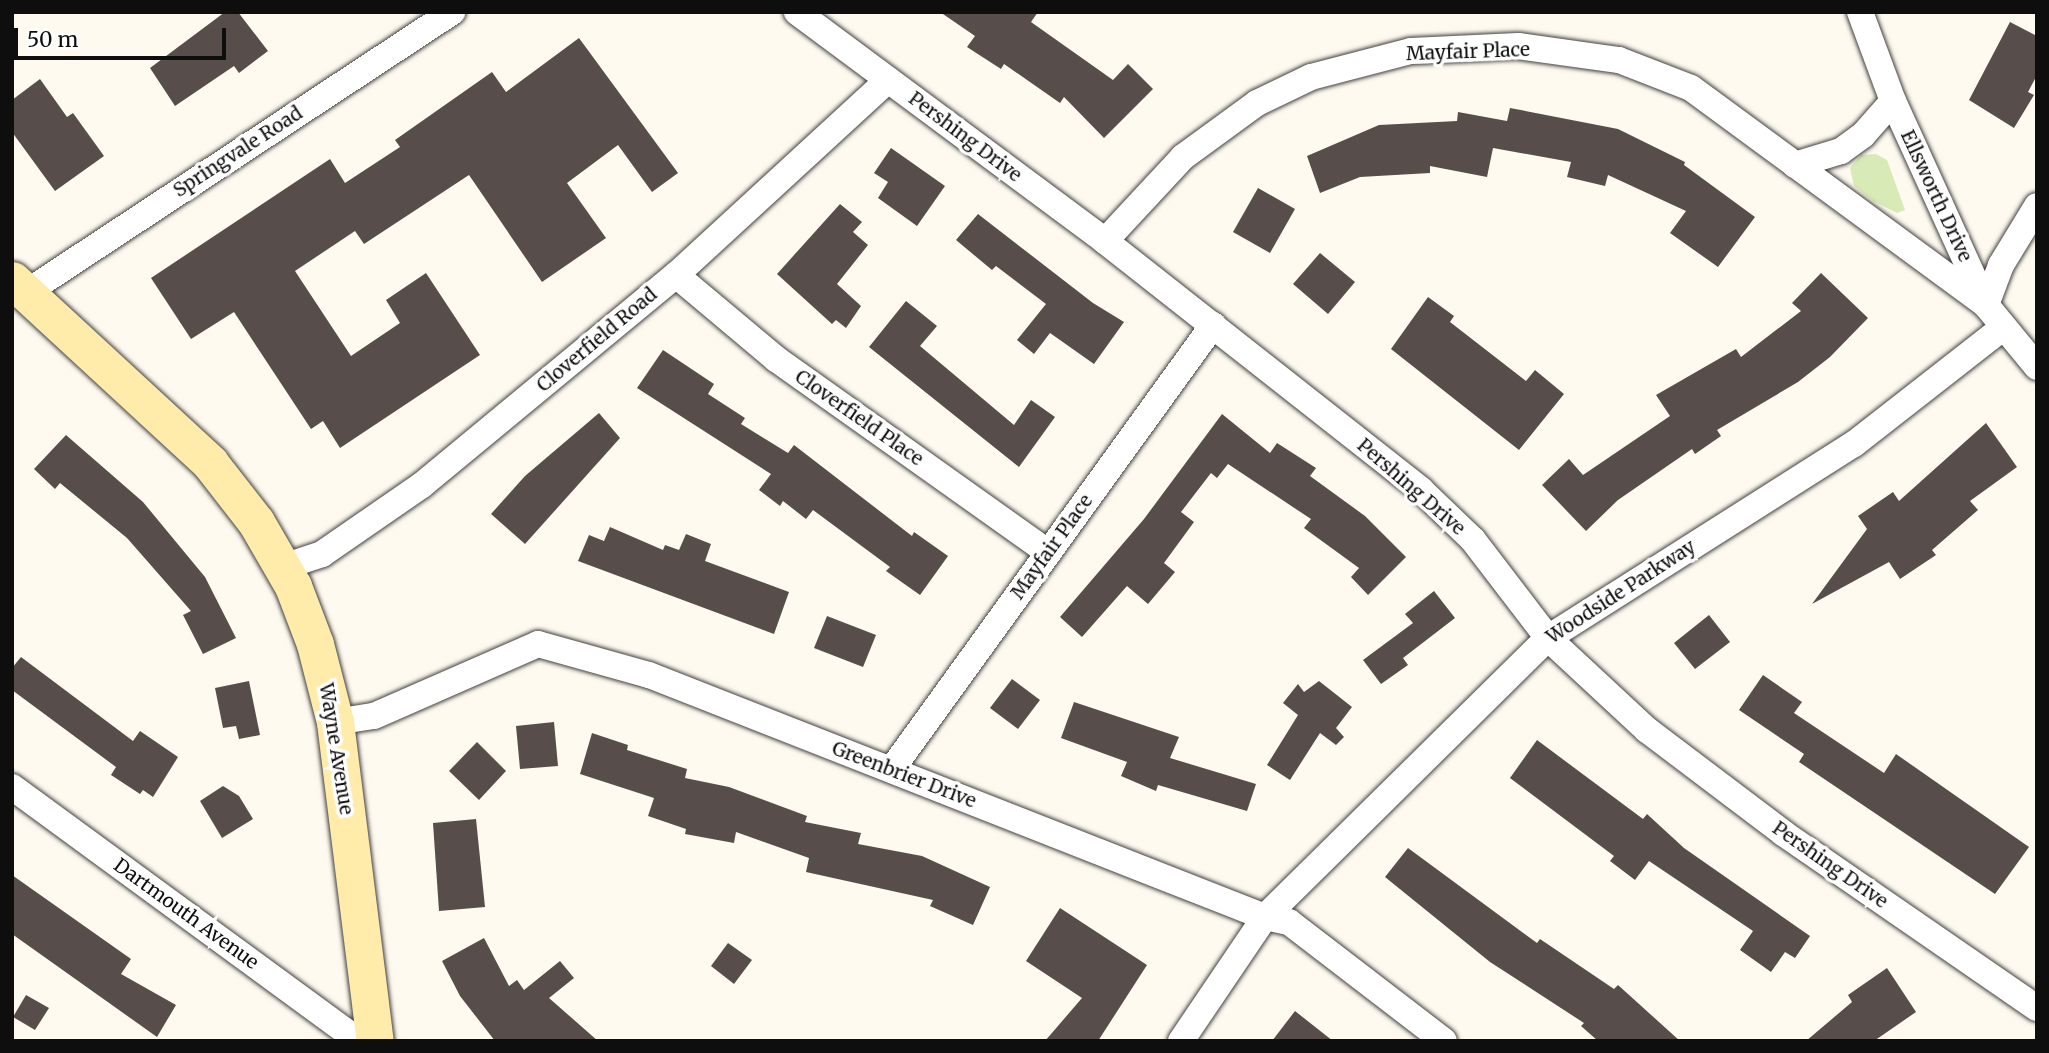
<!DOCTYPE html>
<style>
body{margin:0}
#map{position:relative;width:2049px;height:1053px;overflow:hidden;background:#fffaef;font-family:Merriweather,serif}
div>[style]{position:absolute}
.green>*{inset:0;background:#d8ebb7}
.building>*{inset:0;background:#574d4a}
.roads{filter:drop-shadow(0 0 2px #414141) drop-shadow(0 0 2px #414141)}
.street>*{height:26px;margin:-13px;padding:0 13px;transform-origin:13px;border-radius:13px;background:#fff}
.secondary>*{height:37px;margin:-18.5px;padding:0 18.5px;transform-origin:18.5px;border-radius:18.5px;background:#ffebaa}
span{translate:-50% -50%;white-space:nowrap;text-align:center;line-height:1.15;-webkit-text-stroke:7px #fff;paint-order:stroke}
.street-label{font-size:19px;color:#0e0e0e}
.frame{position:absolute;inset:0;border:14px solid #0e0e0e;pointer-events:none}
.scale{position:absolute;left:14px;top:28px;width:212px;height:32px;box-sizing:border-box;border:4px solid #0e0e0e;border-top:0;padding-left:9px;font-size:21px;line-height:24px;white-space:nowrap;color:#0e0e0e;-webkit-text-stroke:5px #fff;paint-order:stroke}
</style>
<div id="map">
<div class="green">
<div style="clip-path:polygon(1876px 154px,1887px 160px,1905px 210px,1897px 213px,1873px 201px,1854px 186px,1850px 168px,1861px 155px)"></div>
</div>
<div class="building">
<div style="clip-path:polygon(225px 12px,238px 12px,268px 51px,239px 73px,234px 66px,175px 106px,150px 68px)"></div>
<div style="clip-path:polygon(940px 12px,1038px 12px,1031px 22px,1113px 80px,1128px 64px,1153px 89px,1104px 138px,1064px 97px,1060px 103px,1004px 64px,1001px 69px,967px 47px,975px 36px)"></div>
<div style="clip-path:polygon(2010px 22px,2037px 36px,2037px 75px,2028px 92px,2034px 95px,2014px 128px,1969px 100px)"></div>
<div style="clip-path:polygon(579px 38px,678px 173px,652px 192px,618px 145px,567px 183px,606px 238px,542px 282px,469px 175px,364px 244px,355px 231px,295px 271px,351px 356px,400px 323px,386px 300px,426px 273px,480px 355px,340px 448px,323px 421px,311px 429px,234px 312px,191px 339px,151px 278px,330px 159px,345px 183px,400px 147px,395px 140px,492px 72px,506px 92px)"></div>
<div style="clip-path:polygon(40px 79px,67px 117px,73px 113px,104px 156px,55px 191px,12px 132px,12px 100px)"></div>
<div style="clip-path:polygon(1510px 108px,1618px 129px,1685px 162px,1684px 165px,1755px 217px,1718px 267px,1670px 233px,1686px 211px,1608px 175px,1605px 186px,1567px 177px,1571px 162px,1493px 148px,1487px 177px,1430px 166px,1430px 173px,1360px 177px,1320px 193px,1307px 156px,1379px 125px,1457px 121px,1458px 112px,1507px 121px)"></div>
<div style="clip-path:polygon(891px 148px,945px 186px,917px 226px,878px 198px,888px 182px,874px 173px)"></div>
<div style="clip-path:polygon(1258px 188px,1295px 209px,1270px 253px,1233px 232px)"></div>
<div style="clip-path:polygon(840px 204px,862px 222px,853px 232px,868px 245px,837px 284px,861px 306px,846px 328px,836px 320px,832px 324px,777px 274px)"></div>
<div style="clip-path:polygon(978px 214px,1093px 303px,1124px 322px,1094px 364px,1050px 333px,1034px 354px,1017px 340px,1046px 304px,996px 266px,992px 270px,956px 240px)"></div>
<div style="clip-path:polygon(1320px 253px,1355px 282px,1328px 314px,1293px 284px)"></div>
<div style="clip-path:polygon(1821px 273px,1868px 318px,1830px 357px,1798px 382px,1717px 430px,1721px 436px,1695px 454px,1692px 449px,1618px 500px,1586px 531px,1542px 485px,1569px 459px,1583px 475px,1670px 416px,1656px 395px,1736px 349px,1741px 357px,1801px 311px,1792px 303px)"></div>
<div style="clip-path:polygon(1428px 297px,1454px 316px,1450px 322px,1526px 381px,1535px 370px,1564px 394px,1519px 450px,1391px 349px)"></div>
<div style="clip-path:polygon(906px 301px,937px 326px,920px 346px,1014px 425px,1031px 400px,1055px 417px,1019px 467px,869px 347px)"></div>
<div style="clip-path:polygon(663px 350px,714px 384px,708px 394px,745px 418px,741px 424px,788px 453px,794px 445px,912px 536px,914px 532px,948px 556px,920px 595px,886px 571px,890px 567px,813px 510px,806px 519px,783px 501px,780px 506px,759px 490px,771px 474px,637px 388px)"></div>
<div style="clip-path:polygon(599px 413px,620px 438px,525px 544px,491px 514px,525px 476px)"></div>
<div style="clip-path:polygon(1222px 414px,1270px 453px,1277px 443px,1316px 468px,1310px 476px,1365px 516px,1406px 557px,1368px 595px,1351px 577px,1359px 568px,1304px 528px,1311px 519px,1228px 464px,1217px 478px,1211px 473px,1181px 512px,1194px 522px,1164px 563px,1175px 572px,1148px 604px,1127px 586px,1082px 637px,1060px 617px,1144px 519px)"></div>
<div style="clip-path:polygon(1986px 423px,2017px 467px,1970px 501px,1978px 510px,1932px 550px,1936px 555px,1900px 579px,1889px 562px,1812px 604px,1867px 529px,1858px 516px,1893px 492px,1899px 501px)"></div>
<div style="clip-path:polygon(66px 435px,143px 502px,205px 577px,236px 638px,203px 654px,183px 615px,191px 611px,127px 538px,60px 483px,55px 489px,34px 469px)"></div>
<div style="clip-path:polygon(610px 527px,663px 550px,665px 545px,679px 550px,686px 534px,711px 544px,705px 561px,789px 592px,774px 634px,578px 561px,589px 535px,604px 541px)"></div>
<div style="clip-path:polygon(1434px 591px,1455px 618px,1403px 658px,1408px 665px,1381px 684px,1363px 660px,1413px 623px,1405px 614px)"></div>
<div style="clip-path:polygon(1709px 615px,1730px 642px,1695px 669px,1674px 643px)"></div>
<div style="clip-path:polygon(827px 616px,876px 635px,863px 667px,814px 648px)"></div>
<div style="clip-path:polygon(21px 657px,133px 741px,140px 731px,178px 757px,153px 797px,143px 790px,140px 794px,111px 775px,116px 767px,12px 690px,12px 668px)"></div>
<div style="clip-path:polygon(1763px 675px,1802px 702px,1794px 713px,1884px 773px,1896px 754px,2029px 847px,1995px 894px,1799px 762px,1804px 754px,1739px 710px)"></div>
<div style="clip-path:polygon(1012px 679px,1040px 700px,1018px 729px,990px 708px)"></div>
<div style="clip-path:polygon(249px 681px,260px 735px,239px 739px,236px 726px,223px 728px,215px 688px)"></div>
<div style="clip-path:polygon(1319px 681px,1352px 707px,1336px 728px,1344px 737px,1336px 745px,1320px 733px,1290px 780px,1267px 765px,1298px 715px,1283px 703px,1298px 684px,1304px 692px)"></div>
<div style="clip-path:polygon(1074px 702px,1179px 737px,1170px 758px,1256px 784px,1247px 811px,1158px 785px,1156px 791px,1121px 776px,1127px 762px,1061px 738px)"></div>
<div style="clip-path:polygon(554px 722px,558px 766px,520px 769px,516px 726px)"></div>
<div style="clip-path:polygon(592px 733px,628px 745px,627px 750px,687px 769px,685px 778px,729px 787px,807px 816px,805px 822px,861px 833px,858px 844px,922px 856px,990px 887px,973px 925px,930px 906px,933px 900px,806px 872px,809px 858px,736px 832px,734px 843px,685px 834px,686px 829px,648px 816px,654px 798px,580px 774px)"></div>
<div style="clip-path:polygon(1537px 740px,1643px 819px,1647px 814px,1684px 848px,1810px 936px,1795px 958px,1785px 952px,1771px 972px,1740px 950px,1753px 931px,1649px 861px,1635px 880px,1610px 861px,1614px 856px,1510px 778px)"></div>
<div style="clip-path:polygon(477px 742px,506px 771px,479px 800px,449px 771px)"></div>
<div style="clip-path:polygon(223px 786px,239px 796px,253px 819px,222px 838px,200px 801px)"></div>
<div style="clip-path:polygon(476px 819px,485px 907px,439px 911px,433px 823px)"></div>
<div style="clip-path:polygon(1408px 848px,1537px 943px,1540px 939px,1614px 989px,1618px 985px,1680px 1041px,1598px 1041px,1581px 1026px,1584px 1023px,1490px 962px,1385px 877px)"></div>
<div style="clip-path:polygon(12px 875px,131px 959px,121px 974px,176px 1005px,157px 1037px,12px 934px)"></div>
<div style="clip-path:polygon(1060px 908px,1147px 965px,1098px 1041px,1045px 1041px,1082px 998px,1026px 961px)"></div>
<div style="clip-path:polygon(484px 938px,509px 986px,517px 980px,524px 990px,560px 961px,574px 978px,549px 998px,598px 1041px,495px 1041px,460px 996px,442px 961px)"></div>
<div style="clip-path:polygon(728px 943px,752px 960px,734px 984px,711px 966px)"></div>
<div style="clip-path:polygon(1887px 968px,1916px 1012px,1874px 1041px,1806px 1041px,1852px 1002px,1848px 995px)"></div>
<div style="clip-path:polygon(26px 995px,49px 1008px,35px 1030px,13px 1017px)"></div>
<div style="clip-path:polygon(1295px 1011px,1333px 1041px,1272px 1041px)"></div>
</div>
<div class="roads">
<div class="street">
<div style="left:797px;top:12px;width:384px;rotate:36.6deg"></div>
<div style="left:1105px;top:241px;width:402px;rotate:38.2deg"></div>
<div style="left:1421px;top:490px;width:72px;rotate:43.9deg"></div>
<div style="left:1473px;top:540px;width:123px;rotate:52.6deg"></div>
<div style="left:1548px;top:638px;width:135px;rotate:42.9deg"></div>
<div style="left:1647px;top:730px;width:171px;rotate:37.1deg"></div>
<div style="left:1783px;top:833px;width:308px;rotate:34.6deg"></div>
<div style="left:1860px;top:12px;width:95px;rotate:69.7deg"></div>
<div style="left:1893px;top:101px;width:224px;rotate:65.5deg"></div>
<div style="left:1986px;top:305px;width:80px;rotate:50.6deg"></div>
<div style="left:1795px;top:165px;width:48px;rotate:-16.9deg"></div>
<div style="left:1841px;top:151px;width:27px;rotate:-36deg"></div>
<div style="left:1863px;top:135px;width:45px;rotate:-48.6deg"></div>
<div style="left:1105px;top:241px;width:115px;rotate:-47.1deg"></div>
<div style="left:1183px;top:157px;width:92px;rotate:-36.1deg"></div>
<div style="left:1257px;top:103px;width:60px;rotate:-25.7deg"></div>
<div style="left:1311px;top:77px;width:103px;rotate:-14.6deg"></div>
<div style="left:1411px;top:51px;width:107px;rotate:-2.7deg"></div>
<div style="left:1518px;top:46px;width:102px;rotate:7.9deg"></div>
<div style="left:1619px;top:60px;width:77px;rotate:21.3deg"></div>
<div style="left:1691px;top:88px;width:366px;rotate:36.3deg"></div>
<div style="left:1986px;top:305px;width:43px;rotate:-69.4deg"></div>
<div style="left:2001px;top:265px;width:69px;rotate:-58.6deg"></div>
<div style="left:676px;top:275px;width:131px;rotate:40deg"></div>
<div style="left:776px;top:359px;width:334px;rotate:35.4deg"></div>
<div style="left:24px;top:294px;width:513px;rotate:-33.38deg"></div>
<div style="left:283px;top:567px;width:41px;rotate:-18.4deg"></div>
<div style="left:322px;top:554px;width:121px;rotate:-34.6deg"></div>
<div style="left:422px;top:485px;width:330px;rotate:-39.6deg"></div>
<div style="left:676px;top:275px;width:288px;rotate:-42.6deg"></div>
<div style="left:335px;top:722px;width:39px;rotate:-9deg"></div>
<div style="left:374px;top:716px;width:179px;rotate:-23.7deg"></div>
<div style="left:538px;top:644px;width:115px;rotate:15.6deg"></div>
<div style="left:649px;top:675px;width:662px;rotate:21.45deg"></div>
<div style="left:1265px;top:917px;width:25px;rotate:12deg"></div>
<div style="left:1289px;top:922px;width:195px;rotate:37.5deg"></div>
<div style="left:892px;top:769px;width:548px;rotate:-54.13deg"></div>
<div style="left:12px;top:787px;width:430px;rotate:36.2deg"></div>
<div style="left:1181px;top:1041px;width:150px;rotate:-55.9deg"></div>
<div style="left:1265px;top:917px;width:397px;rotate:-44.6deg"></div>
<div style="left:1548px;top:638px;width:362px;rotate:-32.4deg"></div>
<div style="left:1854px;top:444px;width:190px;rotate:-38deg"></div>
</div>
<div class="secondary">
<div style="left:12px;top:280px;width:270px;rotate:42.7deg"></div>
<div style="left:210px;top:463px;width:75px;rotate:52.1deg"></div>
<div style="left:256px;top:522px;width:74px;rotate:60deg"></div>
<div style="left:293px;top:586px;width:62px;rotate:69.2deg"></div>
<div style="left:315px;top:644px;width:81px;rotate:75.6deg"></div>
<div style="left:335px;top:722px;width:321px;rotate:82.9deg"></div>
</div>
</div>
<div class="street-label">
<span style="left:1468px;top:52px;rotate:-2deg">Mayfair Place</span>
<span style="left:965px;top:137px;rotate:37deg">Pershing Drive</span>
<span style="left:238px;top:152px;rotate:-33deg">Springvale Road</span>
<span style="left:1936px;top:196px;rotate:65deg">Ellsworth Drive</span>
<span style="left:597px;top:340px;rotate:-40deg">Cloverfield Road</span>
<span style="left:859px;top:418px;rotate:35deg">Cloverfield Place</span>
<span style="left:1411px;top:487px;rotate:41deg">Pershing Drive</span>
<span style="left:1052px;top:547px;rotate:-54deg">Mayfair Place</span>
<span style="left:1621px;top:592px;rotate:-33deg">Woodside Parkway</span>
<span style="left:336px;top:749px;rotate:81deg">Wayne Avenue</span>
<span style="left:904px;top:775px;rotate:21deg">Greenbrier Drive</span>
<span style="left:1830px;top:865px;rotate:35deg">Pershing Drive</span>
<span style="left:186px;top:914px;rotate:36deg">Dartmouth Avenue</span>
</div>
<div class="frame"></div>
<div class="scale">50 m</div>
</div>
